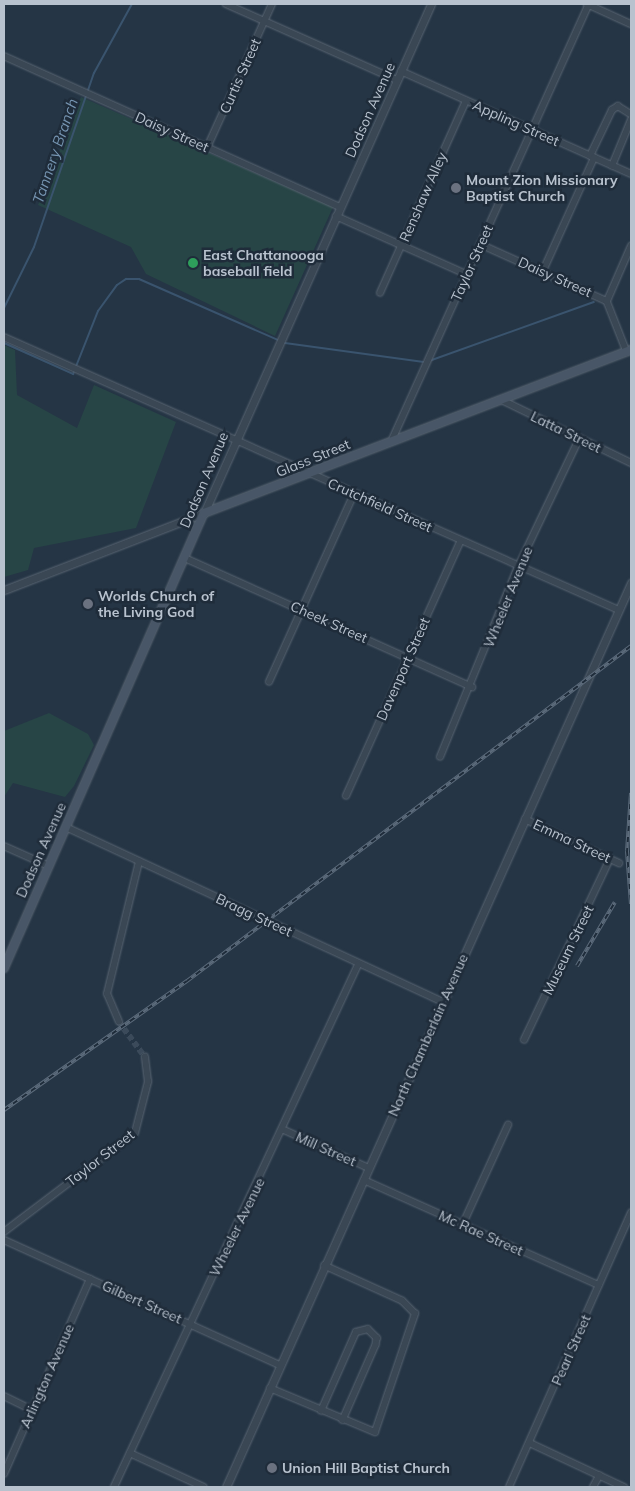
<!DOCTYPE html>
<style>
body{margin:0}
#map{position:relative;width:635px;height:1491px;overflow:hidden;background:#253545;font-family:Mulish,sans-serif}
div>[style]{position:absolute}
.green>*{inset:0;background:#274546}
.stream>*{height:2px;margin:-1px;padding:0 1px;transform-origin:1px;border-radius:1px;background:#3a546e}
.minor-tunnel>*{height:5.5px;margin-top:-2.75px;transform-origin:0;background:repeating-linear-gradient(90deg,#3b4a5a 0 5.5px,transparent 0 8.5px)}
.roads{filter:drop-shadow(0 0 1px #596572) drop-shadow(0 0 1px #596572)}
.minor>*{height:5.5px;margin:-2.75px;padding:0 2.75px;transform-origin:2.75px;border-radius:2.75px;background:#3a4754}
.tertiary>*{height:7px;margin:-3.5px;padding:0 3.5px;transform-origin:3.5px;border-radius:3.5px;background:#3a4754}
.secondary>*{height:8px;margin:-4px;padding:0 4px;transform-origin:4px;border-radius:4px;background:#485667}
.rail>*{height:4px;margin-top:-2px;transform-origin:0;background:repeating-linear-gradient(90deg,#1f2c3a 0 5.5px,#5c6b7b 0 11px);box-sizing:border-box;border-block:1px solid #5c6b7b}
.dots>*{width:14px;height:14px;translate:-50% -50%;box-sizing:border-box;border:2px solid #1f2c3a;border-radius:50%}
span{translate:-50% -50%;white-space:nowrap;text-align:center;line-height:1.15;-webkit-text-stroke:5px #1f2c3a;paint-order:stroke}
.street-label{font-size:14px;color:#b8c2ce}
.poi-label{font-size:14px;color:#b8c2ce;font-weight:700}
.left{translate:0 -50%;text-align:left}
.water-label{font-size:15px;color:#7695b2;font-style:italic}
.frame{position:absolute;inset:0;border:5px solid #b8c2ce;pointer-events:none}
</style>
<div id="map">
<div class="green">
<div style="clip-path:polygon(81px 97px,333px 207px,275px 336px,146px 274px,131px 247px,38px 205px)"></div>
<div style="clip-path:polygon(4px 345px,15px 350px,17px 395px,77px 428px,94px 385px,176px 422px,136px 528px,34px 548px,28px 570px,4px 577px)"></div>
<div style="clip-path:polygon(49px 713px,88px 734px,94px 745px,74px 786px,65px 797px,13px 783px,4px 797px,4px 731px)"></div>
</div>
<div class="stream">
<div style="left:4px;top:308px;width:68px;rotate:-63.8deg"></div>
<div style="left:34px;top:247px;width:184px;rotate:-71deg"></div>
<div style="left:94px;top:73px;width:79px;rotate:-61.2deg"></div>
<div style="left:4px;top:343px;width:76px;rotate:24.2deg"></div>
<div style="left:73px;top:374px;width:68px;rotate:-68.4deg"></div>
<div style="left:98px;top:311px;width:32px;rotate:-54deg"></div>
<div style="left:117px;top:285px;width:11px;rotate:-34deg"></div>
<div style="left:126px;top:279px;width:13px"></div>
<div style="left:139px;top:279px;width:159px;rotate:23.7deg"></div>
<div style="left:285px;top:343px;width:140px;rotate:7.8deg"></div>
<div style="left:429px;top:361px;width:175px;rotate:-19.7deg"></div>
</div>
<div class="minor-tunnel">
<div style="left:119px;top:1022px;width:44px;rotate:53.4deg"></div>
</div>
<div class="roads">
<div class="minor">
<div style="left:226px;top:4px;width:187px;rotate:24deg"></div>
<div style="left:587px;top:4px;width:48px;rotate:24.4deg"></div>
<div style="left:4px;top:56px;width:368px;rotate:24.2deg"></div>
<div style="left:401px;top:71px;width:252px;rotate:24.1deg"></div>
<div style="left:207px;top:148px;width:158px;rotate:-65.7deg"></div>
<div style="left:590px;top:156px;width:51px;rotate:-64.4deg"></div>
<div style="left:612px;top:110px;width:7px;rotate:-34deg"></div>
<div style="left:618px;top:106px;width:15px;rotate:32deg"></div>
<div style="left:612px;top:166px;width:50px;rotate:-67.6deg"></div>
<div style="left:336px;top:216px;width:142px;rotate:24deg"></div>
<div style="left:480px;top:244px;width:139px;rotate:24.2deg"></div>
<div style="left:607px;top:301px;width:55px;rotate:68.6deg"></div>
<div style="left:543px;top:271px;width:124px;rotate:-65.7deg"></div>
<div style="left:380px;top:293px;width:210px;rotate:-65.9deg"></div>
<div style="left:607px;top:301px;width:60px;rotate:-66.4deg"></div>
<div style="left:4px;top:337px;width:673px;rotate:23.94deg"></div>
<div style="left:502px;top:400px;width:144px;rotate:26deg"></div>
<div style="left:392px;top:440px;width:478px;rotate:-65.7deg"></div>
<div style="left:185px;top:558px;width:315px;rotate:24.2deg"></div>
<div style="left:269px;top:682px;width:206px;rotate:-65.7deg"></div>
<div style="left:440px;top:757px;width:205px;rotate:-67.7deg"></div>
<div style="left:518px;top:567px;width:142px;rotate:-64.5deg"></div>
<div style="left:346px;top:796px;width:278px;rotate:-65.8deg"></div>
<div style="left:525px;top:819px;width:104px;rotate:25.1deg"></div>
<div style="left:66px;top:827px;width:416px;rotate:24.9deg"></div>
<div style="left:4px;top:846px;width:47px;rotate:23.8deg"></div>
<div style="left:119px;top:1022px;width:30px;rotate:-113deg"></div>
<div style="left:107px;top:994px;width:136px;rotate:-76.4deg"></div>
<div style="left:524px;top:1040px;width:200px;rotate:-64.6deg"></div>
<div style="left:284px;top:1130px;width:93px;rotate:24.1deg"></div>
<div style="left:364px;top:1180px;width:257px;rotate:24.1deg"></div>
<div style="left:462px;top:1226px;width:111px;rotate:-65.5deg"></div>
<div style="left:4px;top:1232px;width:164px;rotate:-37.1deg"></div>
<div style="left:135px;top:1133px;width:53px;rotate:-75.7deg"></div>
<div style="left:148px;top:1082px;width:25px;rotate:-97deg"></div>
<div style="left:4px;top:1240px;width:302px;rotate:24.4deg"></div>
<div style="left:270px;top:1388px;width:114px;rotate:22.7deg"></div>
<div style="left:375px;top:1432px;width:125px;rotate:-71.3deg"></div>
<div style="left:415px;top:1314px;width:18px;rotate:-135deg"></div>
<div style="left:402px;top:1301px;width:85px;rotate:-155.6deg"></div>
<div style="left:4px;top:1396px;width:32px;rotate:26deg"></div>
<div style="left:321px;top:1411px;width:86px;rotate:-66.1deg"></div>
<div style="left:356px;top:1332px;width:12px;rotate:-14deg"></div>
<div style="left:368px;top:1329px;width:13px;rotate:45deg"></div>
<div style="left:377px;top:1338px;width:7px;rotate:98deg"></div>
<div style="left:376px;top:1345px;width:82px;rotate:113.7deg"></div>
<div style="left:530px;top:1443px;width:104px;rotate:25.1deg"></div>
<div style="left:130px;top:1453px;width:81px;rotate:24.7deg"></div>
<div style="left:4px;top:1474px;width:213px;rotate:-66.2deg"></div>
<div style="left:114px;top:1487px;width:576px;rotate:-64.95deg"></div>
<div style="left:509px;top:1487px;width:300px;rotate:-66deg"></div>
<div style="left:593px;top:1487px;width:13px;rotate:-61deg"></div>
</div>
<div class="tertiary">
<div style="left:4px;top:590px;width:214px;rotate:-21.1deg"></div>
<div style="left:204px;top:513px;width:557px;rotate:-65.96deg"></div>
<div style="left:226px;top:1487px;width:991px;rotate:-65.87deg"></div>
</div>
<div class="secondary">
<div style="left:4px;top:968px;width:497px;rotate:-66.3deg"></div>
<div style="left:204px;top:513px;width:457px;rotate:-20.9deg"></div>
</div>
</div>
<div class="rail">
<div style="left:631px;top:793px;width:58px;rotate:93.9deg"></div>
<div style="left:627px;top:851px;width:53px;rotate:85.7deg"></div>
<div style="left:577px;top:966px;width:74px;rotate:-59.3deg"></div>
<div style="left:4px;top:1110px;width:224px;rotate:-35.2deg"></div>
<div style="left:187px;top:981px;width:556px;rotate:-37.03deg"></div>
</div>
<div class="dots">
<div style="left:456px;top:188px;background:#6b7280"></div>
<div style="left:193px;top:263px;background:#2e9e5b"></div>
<div style="left:88px;top:604px;background:#6b7280"></div>
<div style="left:272px;top:1468px;background:#6b7280"></div>
</div>
<div class="street-label">
<span style="left:240px;top:76px;rotate:-66deg">Curtis Street</span>
<span style="left:370px;top:110px;rotate:-66deg">Dodson Avenue</span>
<span style="left:516px;top:123px;rotate:24deg">Appling Street</span>
<span style="left:172px;top:132px;rotate:24deg">Daisy Street</span>
<span style="left:423px;top:197px;rotate:-66deg">Renshaw Alley</span>
<span style="left:472px;top:263px;rotate:-66deg">Taylor Street</span>
<span style="left:555px;top:277px;rotate:24deg">Daisy Street</span>
<span style="left:566px;top:432px;rotate:26deg">Latta Street</span>
<span style="left:313px;top:458px;rotate:-22deg">Glass Street</span>
<span style="left:204px;top:480px;rotate:-67deg">Dodson Avenue</span>
<span style="left:380px;top:505px;rotate:24deg">Crutchfield Street</span>
<span style="left:508px;top:597px;rotate:-68deg">Wheeler Avenue</span>
<span style="left:329px;top:622px;rotate:24deg">Cheek Street</span>
<span style="left:403px;top:669px;rotate:-66deg">Davenport Street</span>
<span style="left:572px;top:841px;rotate:25deg">Emma Street</span>
<span style="left:41px;top:850px;rotate:-66deg">Dodson Avenue</span>
<span style="left:254px;top:915px;rotate:25deg">Bragg Street</span>
<span style="left:568px;top:950px;rotate:-64deg">Museum Street</span>
<span style="left:428px;top:1035px;rotate:-66deg">North Chamberlain Avenue</span>
<span style="left:326px;top:1149px;rotate:24deg">Mill Street</span>
<span style="left:100px;top:1158px;rotate:-38deg">Taylor Street</span>
<span style="left:237px;top:1227px;rotate:-64deg">Wheeler Avenue</span>
<span style="left:481px;top:1233px;rotate:24deg">Mc Rae Street</span>
<span style="left:142px;top:1302px;rotate:24deg">Gilbert Street</span>
<span style="left:571px;top:1350px;rotate:-66deg">Pearl Street</span>
<span style="left:47px;top:1376px;rotate:-66deg">Arlington Avenue</span>
</div>
<div class="poi-label">
<span class="left" style="left:466px;top:188px">Mount Zion Missionary<br>Baptist Church</span>
<span class="left" style="left:203px;top:263px">East Chattanooga<br>baseball field</span>
<span class="left" style="left:98px;top:604px">Worlds Church of<br>the Living God</span>
<span class="left" style="left:282px;top:1468px">Union Hill Baptist Church</span>
</div>
<div class="water-label">
<span style="left:55px;top:151px;rotate:-71deg">Tannery Branch</span>
</div>
<div class="frame"></div>
</div>
